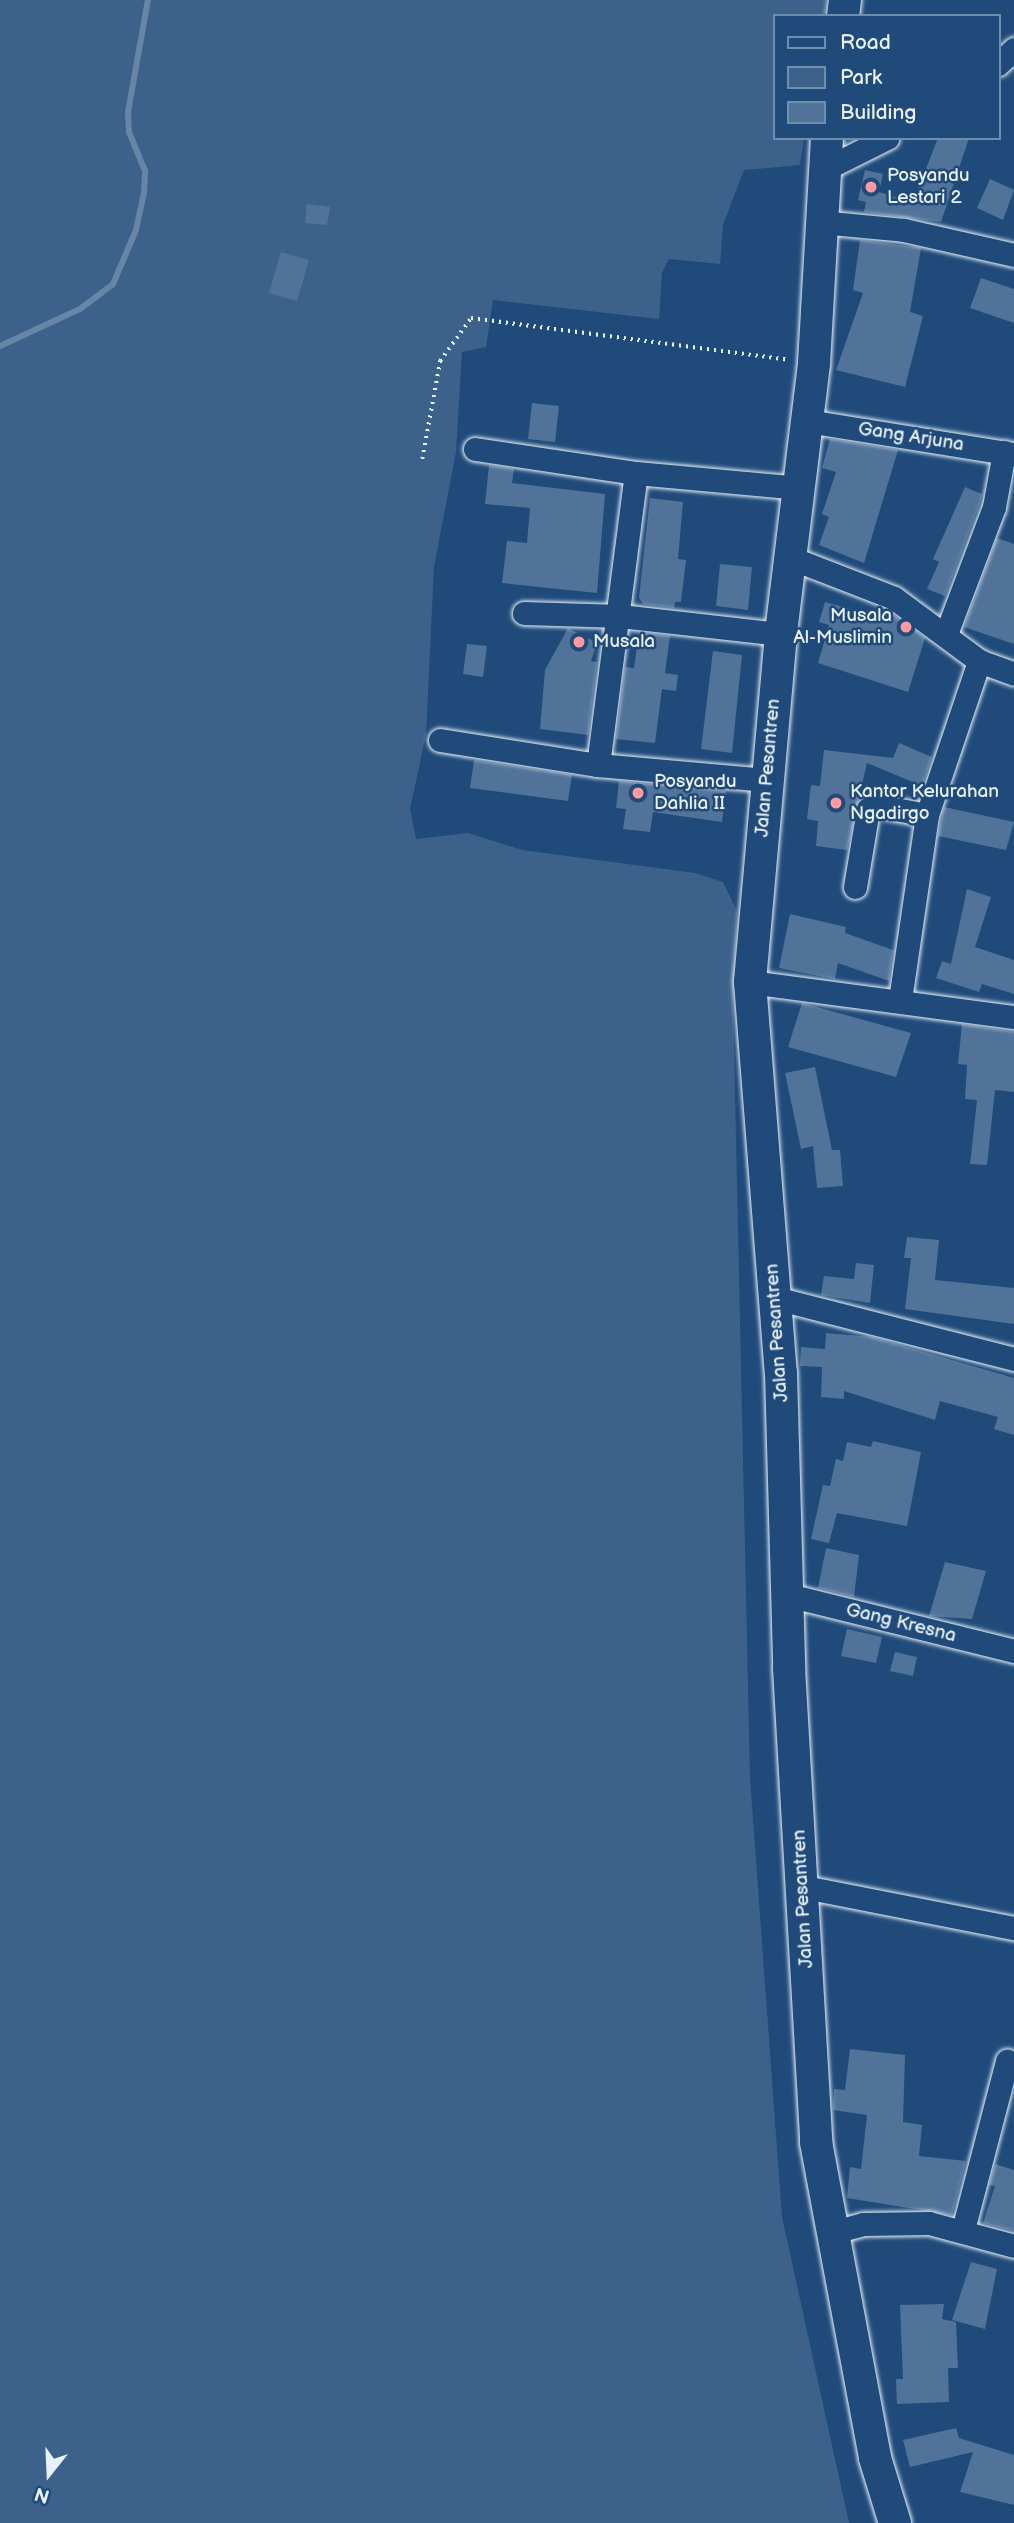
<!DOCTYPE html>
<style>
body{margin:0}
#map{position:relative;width:1014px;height:2523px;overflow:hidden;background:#1f4a7a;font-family:"Balsamiq Sans",sans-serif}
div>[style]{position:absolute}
.green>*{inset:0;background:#3c628c}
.stream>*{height:6px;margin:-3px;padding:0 3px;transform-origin:3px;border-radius:3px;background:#6685a7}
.building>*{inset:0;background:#517399}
.path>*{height:3.5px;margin-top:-1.75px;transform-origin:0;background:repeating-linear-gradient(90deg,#e8f1f8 0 2px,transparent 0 7px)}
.roads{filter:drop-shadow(0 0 2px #e8f1f8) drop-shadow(0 0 2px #e8f1f8)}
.minor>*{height:23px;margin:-11.5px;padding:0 11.5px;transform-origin:11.5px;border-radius:11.5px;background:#1f4a7a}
.secondary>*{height:32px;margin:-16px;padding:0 16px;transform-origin:16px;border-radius:16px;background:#1f4a7a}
.dots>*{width:19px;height:19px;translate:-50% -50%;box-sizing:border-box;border:4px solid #1f4a7a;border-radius:50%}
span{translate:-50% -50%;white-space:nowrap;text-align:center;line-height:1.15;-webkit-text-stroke:5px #1f4a7a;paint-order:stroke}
.poi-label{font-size:19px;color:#e8f1f8}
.left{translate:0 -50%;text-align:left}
.right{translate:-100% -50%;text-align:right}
.street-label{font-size:19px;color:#e8f1f8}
.legend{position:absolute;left:773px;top:14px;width:228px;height:126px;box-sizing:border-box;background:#1f4a7a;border:2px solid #6f8dac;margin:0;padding:9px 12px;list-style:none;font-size:21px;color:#e8f1f8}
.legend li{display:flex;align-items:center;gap:14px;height:35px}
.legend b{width:35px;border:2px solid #6f8dac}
.north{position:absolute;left:14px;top:2439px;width:70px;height:70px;-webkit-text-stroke:5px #1f4a7a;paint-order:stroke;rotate:198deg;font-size:19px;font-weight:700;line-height:28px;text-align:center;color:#e8f1f8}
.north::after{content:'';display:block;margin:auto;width:24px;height:32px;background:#e8f1f8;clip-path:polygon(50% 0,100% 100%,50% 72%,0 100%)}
</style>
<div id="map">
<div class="green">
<div style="clip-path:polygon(0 0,826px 0,824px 16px,774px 16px,774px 138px,804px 138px,800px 165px,744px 170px,723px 225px,720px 264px,669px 259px,662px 273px,659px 319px,493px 300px,486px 347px,462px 352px,456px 452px,434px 567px,426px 735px,410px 809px,416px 839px,468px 833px,522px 850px,695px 873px,723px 882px,737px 911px,733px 1002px,750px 1778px,782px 2217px,849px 2523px,0 2523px)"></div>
</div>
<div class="stream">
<div style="left:0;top:346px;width:88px;rotate:-24.8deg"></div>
<div style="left:80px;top:309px;width:41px;rotate:-37.1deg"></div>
<div style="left:113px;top:284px;width:59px;rotate:-66.9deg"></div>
<div style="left:136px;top:230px;width:38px;rotate:-78deg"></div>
<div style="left:144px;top:193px;width:22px;rotate:-87deg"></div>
<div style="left:145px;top:171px;width:42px;rotate:-112.3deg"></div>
<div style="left:129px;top:132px;width:20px;rotate:-93deg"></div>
<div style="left:128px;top:112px;width:114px;rotate:-79.9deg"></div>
</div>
<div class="building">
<div style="clip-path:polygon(938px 138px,969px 138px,941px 222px,864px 212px,866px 202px,858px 200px,865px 170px,883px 174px,879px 192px,913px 202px)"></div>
<div style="clip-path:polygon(990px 179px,1014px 190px,1003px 220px,977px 208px)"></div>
<div style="clip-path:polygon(307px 204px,330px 207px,327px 225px,305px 223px)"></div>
<div style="clip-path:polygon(860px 240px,921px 248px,910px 312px,923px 316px,905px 387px,836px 370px,863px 293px,853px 290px)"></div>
<div style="clip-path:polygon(281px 252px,309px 260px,297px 301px,269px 293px)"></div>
<div style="clip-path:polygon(981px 278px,1014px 289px,1014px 323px,970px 308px)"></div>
<div style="clip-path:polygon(532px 403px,559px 406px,555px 442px,528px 439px)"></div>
<div style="clip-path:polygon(830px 439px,898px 450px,864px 563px,819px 545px,829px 517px,822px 514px,836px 472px,822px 468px)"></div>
<div style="clip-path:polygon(489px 465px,514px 469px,512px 483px,605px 494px,597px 593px,502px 583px,507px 541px,527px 543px,530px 508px,485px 504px)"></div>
<div style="clip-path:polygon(965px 487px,982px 494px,980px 503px,945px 596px,927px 589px,939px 562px,933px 559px)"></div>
<div style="clip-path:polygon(650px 498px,683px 502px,678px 559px,686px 560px,681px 602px,675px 602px,674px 608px,643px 604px,639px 598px)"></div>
<div style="clip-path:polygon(997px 538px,1014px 544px,1014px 644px,964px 627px)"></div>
<div style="clip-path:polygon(720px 564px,752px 567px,748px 610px,716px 606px)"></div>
<div style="clip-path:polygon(825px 602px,886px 619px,891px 613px,925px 638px,908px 692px,818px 663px,829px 625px,819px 622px)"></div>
<div style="clip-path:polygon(568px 628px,597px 643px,591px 661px,597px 662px,588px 735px,540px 729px,545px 670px)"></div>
<div style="clip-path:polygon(639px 632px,670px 636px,665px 673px,678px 675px,676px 691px,662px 689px,655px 743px,616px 739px,625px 667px,634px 668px)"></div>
<div style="clip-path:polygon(467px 644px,487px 646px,483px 677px,463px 674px)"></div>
<div style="clip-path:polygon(713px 651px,742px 655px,732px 753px,701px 749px)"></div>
<div style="clip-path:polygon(899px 743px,932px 757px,922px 786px,867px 763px,847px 850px,816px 846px,818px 821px,807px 819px,811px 785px,820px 786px,824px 750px,893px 758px)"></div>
<div style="clip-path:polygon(474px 760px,572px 775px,568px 801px,470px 788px)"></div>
<div style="clip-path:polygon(619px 781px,726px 791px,722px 822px,653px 812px,650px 832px,623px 829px,626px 809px,616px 808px)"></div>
<div style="clip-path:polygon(944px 807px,1014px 822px,1006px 850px,938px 836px)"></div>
<div style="clip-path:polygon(967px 889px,991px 897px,975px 947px,1014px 960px,1014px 994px,982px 984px,979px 992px,936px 978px,942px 961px,951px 964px)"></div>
<div style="clip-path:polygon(790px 914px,846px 927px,845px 933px,893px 950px,889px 981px,838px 963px,835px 979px,779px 968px)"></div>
<div style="clip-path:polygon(802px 1003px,911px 1033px,896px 1077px,788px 1047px)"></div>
<div style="clip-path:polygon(962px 1024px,1014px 1032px,1014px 1092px,995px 1090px,987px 1165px,970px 1164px,977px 1100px,965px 1099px,967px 1065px,958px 1064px)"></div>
<div style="clip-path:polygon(815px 1067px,832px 1150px,840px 1150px,843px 1186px,817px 1188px,813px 1146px,801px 1149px,785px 1073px)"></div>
<div style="clip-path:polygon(907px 1237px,939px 1240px,935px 1280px,1014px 1288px,1014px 1324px,905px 1309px,911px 1258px,904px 1258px)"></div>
<div style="clip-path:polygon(856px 1263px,874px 1265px,870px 1303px,821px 1295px,824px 1276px,854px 1279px)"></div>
<div style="clip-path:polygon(826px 1333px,872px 1337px,1014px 1378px,1014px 1435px,994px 1429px,998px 1417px,940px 1401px,935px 1420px,844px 1391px,844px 1399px,821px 1397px,822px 1367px,800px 1366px,801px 1347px,825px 1349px)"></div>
<div style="clip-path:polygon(873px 1441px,921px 1452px,907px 1526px,837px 1513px,829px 1543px,811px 1539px,823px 1485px,830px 1486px,836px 1459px,843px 1461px,847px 1442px,871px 1447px)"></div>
<div style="clip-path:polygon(826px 1548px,859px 1555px,854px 1597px,818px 1588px)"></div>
<div style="clip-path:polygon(945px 1562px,986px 1571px,972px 1619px,929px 1616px)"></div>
<div style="clip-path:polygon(847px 1629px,882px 1637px,876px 1663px,841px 1656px)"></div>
<div style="clip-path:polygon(895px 1652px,917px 1657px,913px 1676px,890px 1671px)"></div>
<div style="clip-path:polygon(850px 2049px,905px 2055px,903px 2122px,922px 2125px,919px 2156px,966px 2161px,952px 2215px,847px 2198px,850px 2167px,861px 2169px,867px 2115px,833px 2110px,834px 2089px,845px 2090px)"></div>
<div style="clip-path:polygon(995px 2164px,1014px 2170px,1014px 2231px,983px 2223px,995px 2186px,989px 2185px)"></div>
<div style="clip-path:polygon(971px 2262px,997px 2269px,985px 2329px,952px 2320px)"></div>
<div style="clip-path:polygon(944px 2304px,942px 2319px,956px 2322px,958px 2368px,948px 2368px,949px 2402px,897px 2404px,896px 2379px,903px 2379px,900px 2305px)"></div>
<div style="clip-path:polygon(956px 2428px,959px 2438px,1014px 2455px,1014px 2505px,960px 2492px,973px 2452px,910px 2467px,903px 2440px)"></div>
</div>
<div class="path">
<div style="left:422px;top:459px;width:100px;rotate:-79.6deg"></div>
<div style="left:440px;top:361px;width:53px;rotate:-54.2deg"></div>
<div style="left:471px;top:318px;width:320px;rotate:7.5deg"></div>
</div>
<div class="roads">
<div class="minor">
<div style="left:998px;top:64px;width:22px;rotate:-43deg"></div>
<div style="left:823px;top:170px;width:72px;rotate:-26.6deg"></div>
<div style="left:820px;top:222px;width:84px;rotate:5.4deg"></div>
<div style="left:904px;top:230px;width:113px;rotate:12.8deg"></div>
<div style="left:807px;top:421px;width:210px;rotate:9.1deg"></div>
<div style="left:475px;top:449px;width:163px;rotate:8.5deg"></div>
<div style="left:636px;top:473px;width:165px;rotate:5.2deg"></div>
<div style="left:791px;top:558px;width:110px;rotate:21.2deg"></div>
<div style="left:894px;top:598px;width:106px;rotate:36.5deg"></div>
<div style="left:979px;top:661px;width:37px;rotate:20deg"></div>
<div style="left:524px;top:613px;width:96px;rotate:1.8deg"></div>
<div style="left:620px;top:616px;width:162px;rotate:6.4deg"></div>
<div style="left:946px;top:634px;width:136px;rotate:-69.3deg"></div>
<div style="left:994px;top:507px;width:56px;rotate:-79.7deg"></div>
<div style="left:440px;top:740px;width:160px;rotate:9deg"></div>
<div style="left:598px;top:765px;width:169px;rotate:5.1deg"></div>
<div style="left:598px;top:765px;width:294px;rotate:-82.6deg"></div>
<div style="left:927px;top:815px;width:163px;rotate:-71.3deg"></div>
<div style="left:855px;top:887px;width:79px;rotate:-80.5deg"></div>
<div style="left:868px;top:809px;width:11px;rotate:-15deg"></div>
<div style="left:879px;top:806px;width:49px;rotate:10.6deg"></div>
<div style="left:927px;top:815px;width:188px;rotate:98.3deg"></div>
<div style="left:750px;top:982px;width:266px;rotate:7.6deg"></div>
<div style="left:775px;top:1298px;width:247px;rotate:14.3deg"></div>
<div style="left:788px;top:1595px;width:233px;rotate:13.9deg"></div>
<div style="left:799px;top:1886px;width:219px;rotate:11.1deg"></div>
<div style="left:963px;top:2230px;width:175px;rotate:-75.4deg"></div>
<div style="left:830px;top:2233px;width:34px;rotate:-15deg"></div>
<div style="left:863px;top:2224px;width:66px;rotate:-0.9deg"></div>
<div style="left:929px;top:2223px;width:88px;rotate:15.1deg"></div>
</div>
<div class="secondary">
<div style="left:843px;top:16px;width:16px;rotate:-83deg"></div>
<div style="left:827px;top:138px;width:226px;rotate:93.3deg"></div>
<div style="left:814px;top:364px;width:272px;rotate:97deg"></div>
<div style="left:781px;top:634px;width:349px;rotate:95.1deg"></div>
<div style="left:750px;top:982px;width:392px;rotate:85.5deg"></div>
<div style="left:781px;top:1373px;width:295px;rotate:88.4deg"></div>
<div style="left:789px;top:1668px;width:475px;rotate:86.7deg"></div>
<div style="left:816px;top:2142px;width:321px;rotate:79.4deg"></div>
<div style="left:875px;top:2458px;width:68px;rotate:72.9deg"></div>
</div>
</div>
<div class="dots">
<div style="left:871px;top:187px;background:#ff9aa2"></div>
<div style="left:906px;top:627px;background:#ff9aa2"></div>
<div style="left:579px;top:642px;background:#ff9aa2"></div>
<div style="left:638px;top:793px;background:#ff9aa2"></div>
<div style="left:836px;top:803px;background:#ff9aa2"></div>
</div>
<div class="poi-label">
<span class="left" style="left:887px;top:187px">Posyandu<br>Lestari 2</span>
<span class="right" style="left:892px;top:627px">Musala<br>Al-Muslimin</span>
<span class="left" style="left:593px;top:642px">Musala</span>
<span class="left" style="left:654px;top:793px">Posyandu<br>Dahlia II</span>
<span class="left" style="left:850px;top:803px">Kantor Kelurahan<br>Ngadirgo</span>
</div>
<div class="street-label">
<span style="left:911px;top:437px;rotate:9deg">Gang Arjuna</span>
<span style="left:768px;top:768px;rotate:-85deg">Jalan Pesantren</span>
<span style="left:777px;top:1333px;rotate:-94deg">Jalan Pesantren</span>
<span style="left:901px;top:1623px;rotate:14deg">Gang Kresna</span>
<span style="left:803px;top:1899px;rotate:-93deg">Jalan Pesantren</span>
</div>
<ul class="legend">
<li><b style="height:9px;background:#1f4a7a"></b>Road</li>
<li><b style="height:19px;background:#3c628c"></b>Park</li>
<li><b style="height:19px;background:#517399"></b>Building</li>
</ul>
<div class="north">N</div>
</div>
